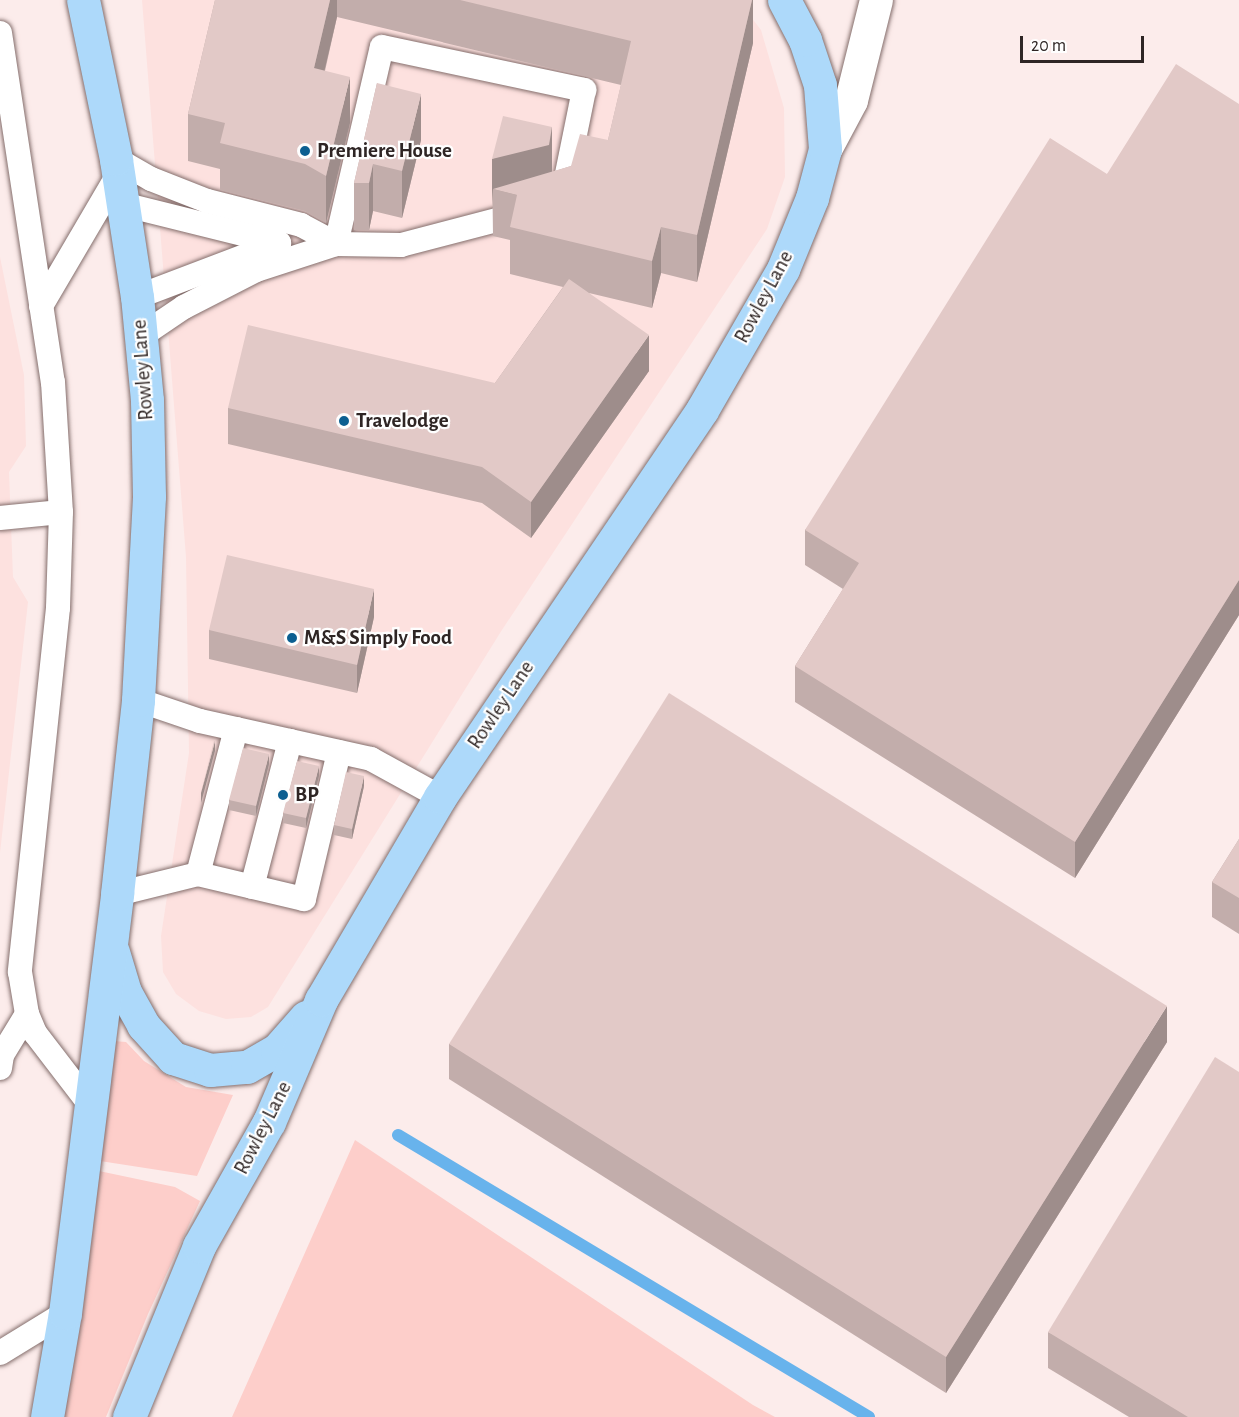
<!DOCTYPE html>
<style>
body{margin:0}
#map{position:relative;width:1239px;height:1417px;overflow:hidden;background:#fceceb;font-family:"Alegreya Sans",sans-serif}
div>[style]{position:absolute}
.built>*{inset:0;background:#fde1df}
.green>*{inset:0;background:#fdceca}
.stream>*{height:12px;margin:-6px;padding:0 6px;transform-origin:6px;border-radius:6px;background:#68b3ec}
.roads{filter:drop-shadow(0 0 2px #846e6c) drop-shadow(0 0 2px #846e6c)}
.lane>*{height:24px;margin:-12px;padding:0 12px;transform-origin:12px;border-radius:12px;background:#fff}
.secondary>*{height:33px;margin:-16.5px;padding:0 16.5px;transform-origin:16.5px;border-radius:16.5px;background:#fff}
.primary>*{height:33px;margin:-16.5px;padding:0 16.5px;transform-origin:16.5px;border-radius:16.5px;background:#add9fa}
.wall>*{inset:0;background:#c2adab}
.shaded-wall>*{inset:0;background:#9e8d8b}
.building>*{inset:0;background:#e2c9c7}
.dots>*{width:16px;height:16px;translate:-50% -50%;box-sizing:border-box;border:3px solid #fefefe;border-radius:50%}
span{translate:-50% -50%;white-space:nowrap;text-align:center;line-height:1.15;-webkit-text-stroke:4.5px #fefefe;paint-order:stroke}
.poi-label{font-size:21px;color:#2e2524;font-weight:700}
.left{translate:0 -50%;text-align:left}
.street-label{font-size:21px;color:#2e2524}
.scale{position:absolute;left:1020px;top:36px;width:124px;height:27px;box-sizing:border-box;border:3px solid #2e2524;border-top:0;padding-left:8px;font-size:18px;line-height:21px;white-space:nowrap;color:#2e2524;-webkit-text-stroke:4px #fefefe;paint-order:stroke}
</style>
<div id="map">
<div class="built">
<div style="clip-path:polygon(142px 0,738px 0,761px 30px,784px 108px,785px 177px,767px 229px,500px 633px,268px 1007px,251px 1017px,226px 1019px,199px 1011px,176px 994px,163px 972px,161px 936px,189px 753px,186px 557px)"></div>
<div style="clip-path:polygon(0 257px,24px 375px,26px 446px,9px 472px,13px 577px,28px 602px,0 853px)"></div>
</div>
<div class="green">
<div style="clip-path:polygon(114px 1041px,126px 1042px,144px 1061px,186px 1087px,233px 1095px,197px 1176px,100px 1161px)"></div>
<div style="clip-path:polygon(355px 1140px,753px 1405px,775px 1417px,232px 1417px)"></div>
<div style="clip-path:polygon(99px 1171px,175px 1187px,200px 1201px,148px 1314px,106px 1417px,62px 1417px,78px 1333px)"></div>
</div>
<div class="stream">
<div style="left:398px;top:1135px;width:549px;rotate:30.91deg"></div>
</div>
<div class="roads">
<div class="lane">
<div style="left:0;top:33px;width:353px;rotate:81.4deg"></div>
<div style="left:53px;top:382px;width:130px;rotate:86.5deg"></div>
<div style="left:61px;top:512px;width:96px;rotate:91.8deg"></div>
<div style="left:58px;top:608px;width:366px;rotate:96deg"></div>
<div style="left:20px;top:972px;width:43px;rotate:80.5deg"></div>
<div style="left:27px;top:1014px;width:21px;rotate:67deg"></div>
<div style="left:35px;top:1033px;width:92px;rotate:52.5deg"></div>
<div style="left:116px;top:159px;width:40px;rotate:29.7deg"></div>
<div style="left:151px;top:179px;width:60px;rotate:21.4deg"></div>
<div style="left:207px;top:201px;width:97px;rotate:14.3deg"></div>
<div style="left:301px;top:225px;width:40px;rotate:28deg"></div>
<div style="left:122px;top:204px;width:162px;rotate:14deg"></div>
<div style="left:336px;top:244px;width:202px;rotate:-76.9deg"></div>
<div style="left:382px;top:47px;width:207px;rotate:12deg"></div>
<div style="left:584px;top:90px;width:110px;rotate:101.5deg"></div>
<div style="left:137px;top:297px;width:152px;rotate:-20.8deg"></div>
<div style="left:41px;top:306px;width:152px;rotate:-59.6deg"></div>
<div style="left:141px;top:336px;width:52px;rotate:-34deg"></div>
<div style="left:184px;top:307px;width:81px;rotate:-27.2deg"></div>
<div style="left:256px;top:270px;width:84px;rotate:-18deg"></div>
<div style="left:336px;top:244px;width:65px;rotate:0.9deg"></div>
<div style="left:401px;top:245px;width:127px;rotate:-14.6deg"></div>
<div style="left:0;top:518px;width:61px;rotate:-5.6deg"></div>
<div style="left:138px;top:700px;width:65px;rotate:18.7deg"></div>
<div style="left:200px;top:721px;width:175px;rotate:12.5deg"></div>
<div style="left:371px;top:759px;width:79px;rotate:28.8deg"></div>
<div style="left:198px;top:874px;width:150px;rotate:-75.3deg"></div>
<div style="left:252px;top:887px;width:151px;rotate:-75.4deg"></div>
<div style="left:117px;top:894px;width:83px;rotate:-13.9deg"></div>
<div style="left:198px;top:874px;width:109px;rotate:13.3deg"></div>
<div style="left:304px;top:899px;width:151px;rotate:-76.6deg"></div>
<div style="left:0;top:1068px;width:13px;rotate:-81deg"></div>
<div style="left:2px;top:1055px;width:48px;rotate:-58.6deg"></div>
<div style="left:0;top:1353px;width:76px;rotate:-31.6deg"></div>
</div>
<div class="secondary">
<div style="left:825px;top:149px;width:55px;rotate:-62deg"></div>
<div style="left:851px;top:100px;width:103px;rotate:-76deg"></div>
</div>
<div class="primary">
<div style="left:113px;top:952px;width:42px;rotate:73.3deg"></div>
<div style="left:125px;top:992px;width:38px;rotate:61deg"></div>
<div style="left:143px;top:1025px;width:45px;rotate:47.7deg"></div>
<div style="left:173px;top:1058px;width:39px;rotate:18deg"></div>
<div style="left:210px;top:1070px;width:37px;rotate:-5deg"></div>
<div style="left:247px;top:1067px;width:34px;rotate:-30deg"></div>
<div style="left:277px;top:1050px;width:44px;rotate:-48.7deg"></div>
<div style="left:47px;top:1417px;width:106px;rotate:-80.2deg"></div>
<div style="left:65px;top:1313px;width:422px;rotate:-82.9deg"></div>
<div style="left:117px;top:894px;width:195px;rotate:-83.8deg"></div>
<div style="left:138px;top:700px;width:204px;rotate:-86.9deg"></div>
<div style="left:149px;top:496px;width:96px;rotate:-91.2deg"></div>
<div style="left:147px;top:400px;width:103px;rotate:-95.5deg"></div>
<div style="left:137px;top:297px;width:140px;rotate:-98.7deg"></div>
<div style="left:116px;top:159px;width:162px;rotate:-101.7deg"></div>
<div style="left:129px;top:1417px;width:185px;rotate:-67.7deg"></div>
<div style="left:199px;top:1246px;width:142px;rotate:-60.6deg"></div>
<div style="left:269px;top:1122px;width:133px;rotate:-66.9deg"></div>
<div style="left:321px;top:1000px;width:235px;rotate:-59.6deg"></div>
<div style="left:440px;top:797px;width:467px;rotate:-55.9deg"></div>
<div style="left:702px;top:410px;width:163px;rotate:-60.1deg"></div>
<div style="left:783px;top:269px;width:77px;rotate:-67.8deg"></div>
<div style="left:812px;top:198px;width:51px;rotate:-75.1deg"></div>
<div style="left:825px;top:149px;width:64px;rotate:-94.5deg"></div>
<div style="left:820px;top:85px;width:47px;rotate:-108.4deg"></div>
<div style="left:805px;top:40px;width:45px;rotate:-117.7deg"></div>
</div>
</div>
<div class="wall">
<div style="clip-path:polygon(215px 0,753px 0,753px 43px,697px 282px,661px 273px,652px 308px,589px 293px,649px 371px,531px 538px,482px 503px,228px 444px,228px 408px,495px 383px,563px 287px,510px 274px,510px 240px,493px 236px,492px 159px,552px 172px,571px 166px,608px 140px,621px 85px,337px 17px,325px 71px,350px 123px,326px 223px,305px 211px,220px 190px,220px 169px,188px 161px,188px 114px)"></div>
<div style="clip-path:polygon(377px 83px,421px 140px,402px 218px,373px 211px,369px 230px,354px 230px,354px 183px)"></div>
<div style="clip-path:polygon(1239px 104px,1239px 615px,1075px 878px,795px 702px,795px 666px,843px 589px,805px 565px,805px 530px,1107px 174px)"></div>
<div style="clip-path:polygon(374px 617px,357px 693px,209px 659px,209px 630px)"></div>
<div style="clip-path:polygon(269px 764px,256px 816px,229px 810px,229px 800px)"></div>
<div style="clip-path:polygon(319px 776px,306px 828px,283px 823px,283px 813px)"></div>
<div style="clip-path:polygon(364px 786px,352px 839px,334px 835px,334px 825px)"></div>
<div style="clip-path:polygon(1239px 839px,1239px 934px,1212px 917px,1212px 882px)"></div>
<div style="clip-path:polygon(1167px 1042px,946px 1393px,449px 1079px,449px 1044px)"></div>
<div style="clip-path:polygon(1048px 1332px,1239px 1417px,1129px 1417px,1048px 1368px)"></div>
</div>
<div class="shaded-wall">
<div style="clip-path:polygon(330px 0,337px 0,337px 17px,314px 115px,314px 68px)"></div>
<div style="clip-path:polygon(752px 0,753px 0,753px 43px,697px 282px,697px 235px)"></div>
<div style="clip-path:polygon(350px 77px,350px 123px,326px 223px,326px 176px)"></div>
<div style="clip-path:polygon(421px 94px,421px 140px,402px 218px,402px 171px)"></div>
<div style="clip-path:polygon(552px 127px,552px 174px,517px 195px,493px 189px,492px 206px,492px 159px)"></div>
<div style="clip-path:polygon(373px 164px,373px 211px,369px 230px,369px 183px)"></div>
<div style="clip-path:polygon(661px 227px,661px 273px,652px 308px,652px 261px)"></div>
<div style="clip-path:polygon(649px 335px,649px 371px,531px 538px,531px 502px)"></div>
<div style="clip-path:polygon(1239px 580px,1239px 615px,1075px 878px,1075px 842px)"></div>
<div style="clip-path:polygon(374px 589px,374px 617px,357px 693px,357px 665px)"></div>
<div style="clip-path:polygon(215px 741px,215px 751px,201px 803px,201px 793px)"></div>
<div style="clip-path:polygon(269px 754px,269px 764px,256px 816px,256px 806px)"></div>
<div style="clip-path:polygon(319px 766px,319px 776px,306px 828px,306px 818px)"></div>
<div style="clip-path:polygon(364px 776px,364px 786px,352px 839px,352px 829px)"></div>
<div style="clip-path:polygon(1167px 1006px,1167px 1042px,946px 1393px,946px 1357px)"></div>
</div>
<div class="building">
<div style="clip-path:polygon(215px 0,330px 0,314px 68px,350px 77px,326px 176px,305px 164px,220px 143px,225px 123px,188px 114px)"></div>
<div style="clip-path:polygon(460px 0,752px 0,697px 235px,661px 227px,652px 261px,510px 227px,517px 195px,493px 189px,571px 166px,580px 134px,608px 140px,631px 41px)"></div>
<div style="clip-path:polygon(1176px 64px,1239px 104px,1239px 580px,1075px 842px,795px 666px,859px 563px,805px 530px,1050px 138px,1107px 174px)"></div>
<div style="clip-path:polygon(377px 83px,421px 94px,402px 171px,373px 164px,369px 183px,354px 183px)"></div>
<div style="clip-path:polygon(503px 116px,552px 127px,549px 145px,492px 159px)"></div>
<div style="clip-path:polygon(569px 279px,649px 335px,531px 502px,482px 467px,228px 408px,248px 325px,495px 383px)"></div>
<div style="clip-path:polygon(227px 555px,374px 589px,357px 665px,209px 630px)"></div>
<div style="clip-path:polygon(669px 693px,1167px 1006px,946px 1357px,449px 1044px)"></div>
<div style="clip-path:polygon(214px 741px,215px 741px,201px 793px)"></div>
<div style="clip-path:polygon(243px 748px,269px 754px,256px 806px,229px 800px)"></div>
<div style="clip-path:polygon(297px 761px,319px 766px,306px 818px,283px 813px)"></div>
<div style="clip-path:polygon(346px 772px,364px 776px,352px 829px,334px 825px)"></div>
<div style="clip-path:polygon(1239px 839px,1239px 898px,1212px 882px)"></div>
<div style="clip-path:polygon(1215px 1057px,1239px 1072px,1239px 1417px,1188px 1417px,1048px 1332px)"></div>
</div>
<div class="dots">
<div style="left:305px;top:151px;background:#0c5f91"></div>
<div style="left:344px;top:421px;background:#0c5f91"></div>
<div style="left:292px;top:638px;background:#0c5f91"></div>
<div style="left:283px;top:795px;background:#0c5f91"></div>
</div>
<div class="poi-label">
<span class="left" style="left:317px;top:151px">Premiere House</span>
<span class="left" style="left:356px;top:421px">Travelodge</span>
<span class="left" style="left:304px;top:638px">M&amp;S Simply Food</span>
<span class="left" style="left:295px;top:795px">BP</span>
</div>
<div class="street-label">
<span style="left:764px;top:297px;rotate:-62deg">Rowley Lane</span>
<span style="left:143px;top:370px;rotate:-94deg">Rowley Lane</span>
<span style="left:501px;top:705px;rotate:-56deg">Rowley Lane</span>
<span style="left:263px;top:1128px;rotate:-63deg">Rowley Lane</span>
</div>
<div class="scale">20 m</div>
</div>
